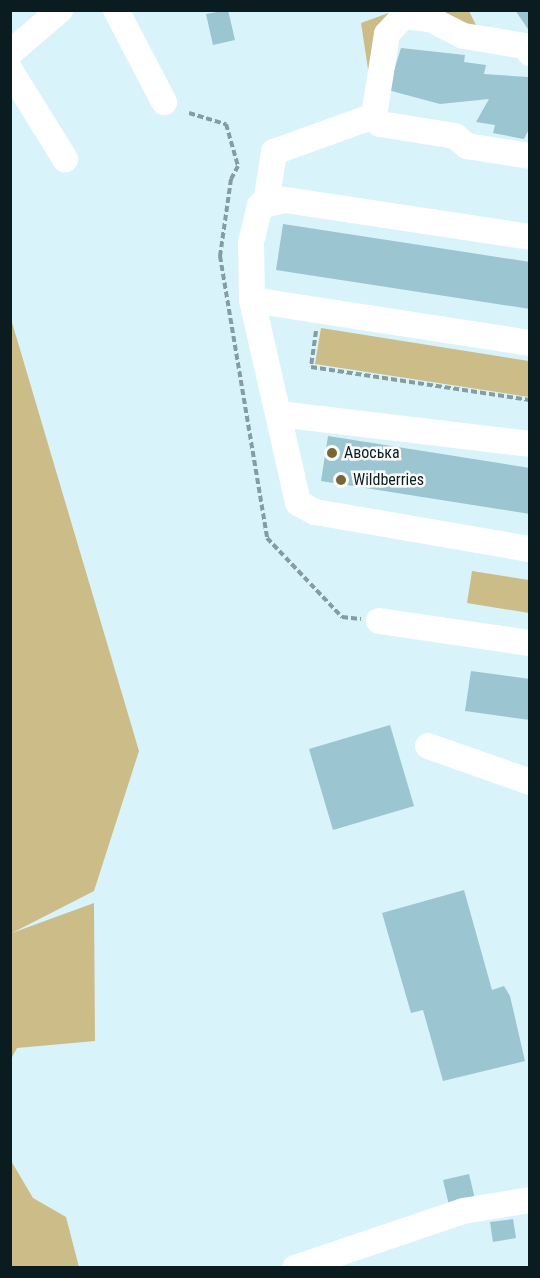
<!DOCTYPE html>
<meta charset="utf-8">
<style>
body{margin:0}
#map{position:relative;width:540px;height:1278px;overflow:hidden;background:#d9f3fb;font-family:"Roboto Condensed",sans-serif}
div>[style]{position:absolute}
.green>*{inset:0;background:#ccbc88}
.building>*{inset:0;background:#9ac5d1}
.path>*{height:4px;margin-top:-2px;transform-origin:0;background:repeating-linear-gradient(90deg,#869ca3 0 6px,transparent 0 9px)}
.minor>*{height:26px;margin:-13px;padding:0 13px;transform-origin:13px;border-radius:13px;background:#fff}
.dots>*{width:16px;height:16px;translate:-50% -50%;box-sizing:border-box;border:3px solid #fbfbfb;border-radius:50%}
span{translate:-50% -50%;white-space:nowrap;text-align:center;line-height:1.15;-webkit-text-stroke:5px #fbfbfb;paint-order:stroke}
.poi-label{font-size:16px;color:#0b1c21}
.left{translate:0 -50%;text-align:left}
.frame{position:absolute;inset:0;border:12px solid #0b1c21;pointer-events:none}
</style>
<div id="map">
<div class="green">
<div style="clip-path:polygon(424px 10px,469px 11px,478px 29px)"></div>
<div style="clip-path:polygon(394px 11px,379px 27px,370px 82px,361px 23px)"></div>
<div style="clip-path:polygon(11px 319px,139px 751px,94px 891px,12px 933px,94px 903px,95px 1041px,17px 1048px,11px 1059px)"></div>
<div style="clip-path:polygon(321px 328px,529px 361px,529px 397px,315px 364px)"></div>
<div style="clip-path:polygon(472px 571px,529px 580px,529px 613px,467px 603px)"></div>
<div style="clip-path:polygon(10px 1159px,33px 1198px,66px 1217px,79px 1267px,11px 1267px)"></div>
</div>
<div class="building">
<div style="clip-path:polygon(228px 10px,235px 40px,213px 45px,206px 14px)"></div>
<div style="clip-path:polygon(515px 10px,530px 10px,530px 32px)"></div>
<div style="clip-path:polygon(401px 48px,465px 55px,464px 62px,486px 65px,484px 74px,528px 77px,530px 127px,524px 139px,493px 133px,495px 125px,476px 122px,489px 99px,440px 104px,388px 90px)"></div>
<div style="clip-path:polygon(283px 224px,530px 262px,530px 309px,276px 270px)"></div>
<div style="clip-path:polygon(328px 436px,530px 468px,530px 514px,321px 481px)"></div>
<div style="clip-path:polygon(471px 671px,530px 679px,530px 720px,465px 711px)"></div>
<div style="clip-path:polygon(390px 725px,414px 806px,333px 830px,309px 749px)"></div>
<div style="clip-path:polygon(464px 890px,492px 990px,504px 986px,510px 996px,525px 1061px,443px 1081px,423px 1010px,411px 1013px,382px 913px)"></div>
<div style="clip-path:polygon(469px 1174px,475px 1199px,449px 1205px,443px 1180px)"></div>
<div style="clip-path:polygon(513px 1219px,516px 1238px,493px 1242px,490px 1222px)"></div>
</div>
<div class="path">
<div style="left:189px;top:113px;width:39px;rotate:17deg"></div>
<div style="left:226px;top:124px;width:44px;rotate:74.1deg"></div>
<div style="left:238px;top:166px;width:15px;rotate:118deg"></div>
<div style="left:231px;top:179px;width:78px;rotate:98.1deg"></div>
<div style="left:220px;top:256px;width:286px;rotate:80.5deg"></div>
<div style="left:267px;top:538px;width:109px;rotate:46.5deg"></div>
<div style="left:342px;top:617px;width:19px;rotate:6deg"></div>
<div style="left:316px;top:331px;width:36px;rotate:98deg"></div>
<div style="left:311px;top:367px;width:221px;rotate:8.6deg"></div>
</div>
<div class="minor">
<div style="left:116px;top:10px;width:104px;rotate:62.4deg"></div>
<div style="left:10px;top:53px;width:66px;rotate:-40.7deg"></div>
<div style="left:10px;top:70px;width:105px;rotate:58.3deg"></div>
<div style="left:374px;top:116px;width:10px;rotate:53deg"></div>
<div style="left:380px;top:124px;width:76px;rotate:9.1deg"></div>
<div style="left:455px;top:136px;width:16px;rotate:40deg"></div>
<div style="left:467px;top:146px;width:64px;rotate:9deg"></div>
<div style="left:266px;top:204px;width:53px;rotate:-81.3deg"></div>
<div style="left:274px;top:152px;width:106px;rotate:-19.8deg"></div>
<div style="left:374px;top:116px;width:83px;rotate:-81deg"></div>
<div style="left:387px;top:34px;width:25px;rotate:-47deg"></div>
<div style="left:404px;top:16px;width:26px;rotate:7deg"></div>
<div style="left:430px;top:19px;width:38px;rotate:27deg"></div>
<div style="left:464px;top:36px;width:62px;rotate:9.3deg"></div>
<div style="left:525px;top:46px;width:9px;rotate:54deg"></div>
<div style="left:530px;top:237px;width:248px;rotate:-171.4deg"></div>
<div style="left:285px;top:200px;width:26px;rotate:167deg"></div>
<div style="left:260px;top:206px;width:38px;rotate:104deg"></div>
<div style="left:251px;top:243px;width:57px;rotate:89deg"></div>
<div style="left:252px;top:300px;width:208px;rotate:77.2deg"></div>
<div style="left:298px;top:503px;width:19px;rotate:28deg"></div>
<div style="left:315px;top:512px;width:218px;rotate:9.8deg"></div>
<div style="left:252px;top:300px;width:281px;rotate:8.8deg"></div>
<div style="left:279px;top:414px;width:253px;rotate:6.8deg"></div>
<div style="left:379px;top:621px;width:153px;rotate:8.3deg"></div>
<div style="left:428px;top:746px;width:108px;rotate:19.4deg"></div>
<div style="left:295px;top:1268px;width:177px;rotate:-18.7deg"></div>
<div style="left:463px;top:1211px;width:68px;rotate:-9.3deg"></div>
</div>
<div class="dots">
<div style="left:332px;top:453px;background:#766734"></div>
<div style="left:341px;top:480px;background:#766734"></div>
</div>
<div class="poi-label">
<span class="left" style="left:344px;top:453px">Авоська</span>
<span class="left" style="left:353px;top:480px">Wildberries</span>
</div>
<div class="frame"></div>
</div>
